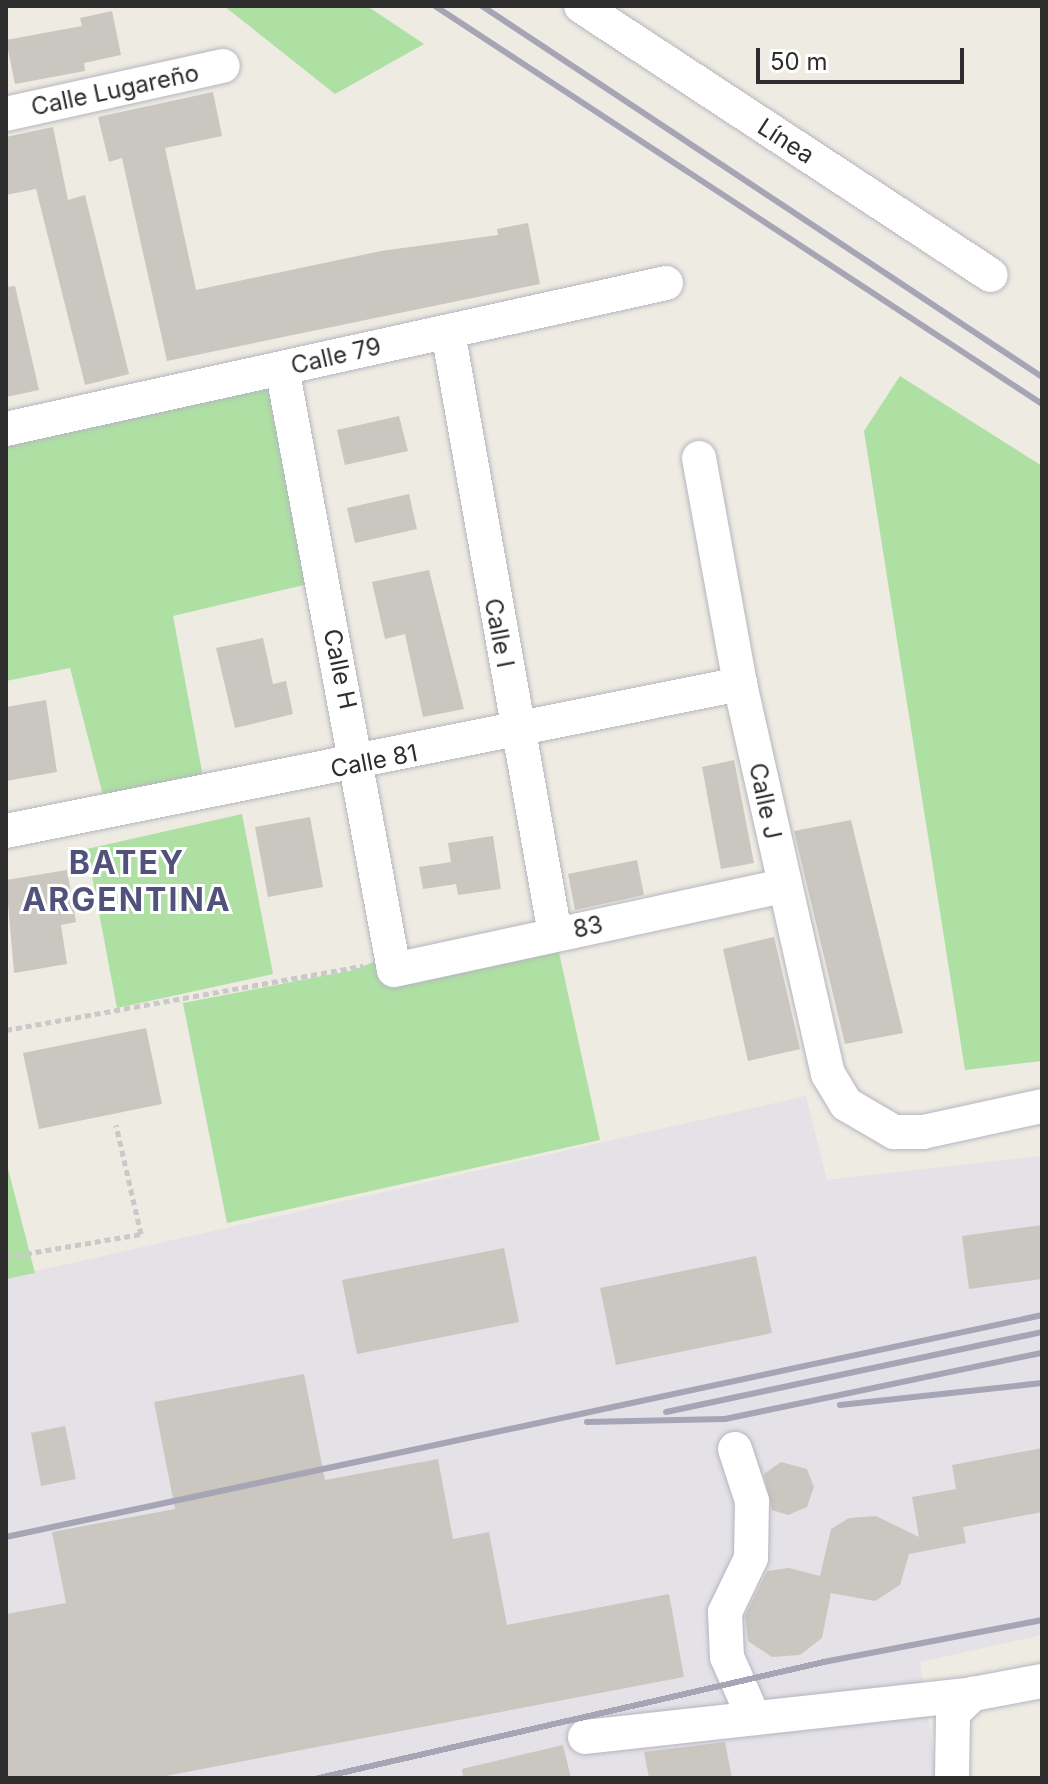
<!DOCTYPE html>
<meta charset="utf-8">
<style>
body{margin:0}
#map{position:relative;width:1048px;height:1784px;overflow:hidden;background:#eeebe2;font-family:Inter,sans-serif}
div>[style]{position:absolute}
.industrial>*{inset:0;background:#e4e1e7}
.green>*{inset:0;background:#aedfa3}
.building>*{inset:0;background:#cac7c1}
.path>*{height:5px;margin-top:-2.5px;transform-origin:0;background:repeating-linear-gradient(90deg,#c9c9c9 0 6px,transparent 0 10px)}
.roads{filter:drop-shadow(0 0 2px #b5b5c0) drop-shadow(0 0 2px #b5b5c0)}
.minor>*{height:34px;margin:-17px;padding:0 17px;transform-origin:17px;border-radius:17px;background:#fff}
.rail>*{height:6px;margin:-3px;padding:0 3px;transform-origin:3px;border-radius:3px;background:#a5a5b6}
span{translate:-50% -50%;white-space:nowrap;text-align:center;line-height:1.15;-webkit-text-stroke:6px #fff;paint-order:stroke}
.street-label{font-size:24px;color:#2e2e2e}
.district-label{font-size:32px;color:#51527c;font-weight:700;letter-spacing:2px}
.frame{position:absolute;inset:0;border:8px solid #2e2e2e;pointer-events:none}
.scale{position:absolute;left:756px;top:48px;width:208px;height:36px;box-sizing:border-box;border:4px solid #2e2e2e;border-top:0;padding-left:10px;font-size:24px;line-height:28px;white-space:nowrap;color:#2e2e2e;-webkit-text-stroke:6px #fff;paint-order:stroke}
</style>
<div id="map">
<div class="industrial">
<div style="clip-path:polygon(806px 1096px,827px 1180px,1042px 1156px,1042px 1635px,920px 1662px,937px 1778px,6px 1778px,6px 1278px)"></div>
</div>
<div class="green">
<div style="clip-path:polygon(224px 6px,367px 6px,424px 44px,335px 94px)"></div>
<div style="clip-path:polygon(282px 368px,321px 581px,173px 616px,206px 793px,107px 811px,70px 668px,6px 681px,6px 429px)"></div>
<div style="clip-path:polygon(900px 376px,1042px 466px,1042px 1061px,965px 1070px,864px 431px)"></div>
<div style="clip-path:polygon(242px 814px,273px 974px,117px 1008px,87px 849px)"></div>
<div style="clip-path:polygon(555px 934px,600px 1140px,227px 1223px,183px 1003px,354px 970px,393px 954px)"></div>
<div style="clip-path:polygon(6px 1161px,35px 1273px,6px 1279px)"></div>
</div>
<div class="building">
<div style="clip-path:polygon(112px 11px,121px 55px,84px 63px,85px 71px,15px 84px,6px 40px,82px 26px,80px 18px)"></div>
<div style="clip-path:polygon(213px 92px,222px 136px,165px 148px,196px 290px,381px 251px,498px 235px,497px 229px,528px 223px,540px 284px,167px 361px,122px 158px,109px 162px,98px 117px)"></div>
<div style="clip-path:polygon(53px 127px,68px 200px,85px 195px,129px 374px,85px 385px,36px 189px,6px 195px,6px 137px)"></div>
<div style="clip-path:polygon(15px 286px,39px 390px,6px 397px,6px 287px)"></div>
<div style="clip-path:polygon(399px 416px,408px 451px,345px 465px,337px 430px)"></div>
<div style="clip-path:polygon(409px 494px,417px 529px,355px 543px,347px 508px)"></div>
<div style="clip-path:polygon(429px 570px,464px 709px,423px 717px,405px 634px,385px 639px,372px 582px)"></div>
<div style="clip-path:polygon(263px 638px,273px 684px,286px 681px,293px 714px,235px 728px,216px 648px)"></div>
<div style="clip-path:polygon(46px 700px,57px 772px,6px 781px,6px 707px)"></div>
<div style="clip-path:polygon(734px 760px,754px 863px,721px 869px,702px 767px)"></div>
<div style="clip-path:polygon(310px 817px,323px 887px,268px 897px,255px 827px)"></div>
<div style="clip-path:polygon(851px 820px,903px 1033px,845px 1044px,794px 831px)"></div>
<div style="clip-path:polygon(493px 836px,501px 889px,458px 895px,456px 884px,423px 889px,419px 867px,451px 862px,448px 843px)"></div>
<div style="clip-path:polygon(637px 860px,644px 895px,575px 910px,568px 874px)"></div>
<div style="clip-path:polygon(67px 870px,76px 922px,61px 925px,67px 964px,14px 973px,6px 880px)"></div>
<div style="clip-path:polygon(774px 937px,800px 1049px,748px 1061px,723px 949px)"></div>
<div style="clip-path:polygon(146px 1028px,162px 1104px,39px 1129px,23px 1053px)"></div>
<div style="clip-path:polygon(1042px 1225px,1042px 1279px,969px 1289px,962px 1236px)"></div>
<div style="clip-path:polygon(504px 1248px,519px 1322px,357px 1354px,342px 1280px)"></div>
<div style="clip-path:polygon(756px 1256px,772px 1333px,616px 1365px,600px 1288px)"></div>
<div style="clip-path:polygon(304px 1374px,325px 1480px,438px 1459px,453px 1539px,489px 1532px,507px 1625px,669px 1594px,684px 1677px,155px 1778px,6px 1778px,6px 1614px,66px 1603px,52px 1532px,175px 1509px,154px 1402px)"></div>
<div style="clip-path:polygon(65px 1426px,76px 1479px,41px 1486px,31px 1433px)"></div>
<div style="clip-path:polygon(1042px 1448px,1042px 1512px,963px 1527px,966px 1543px,909px 1554px,900px 1585px,875px 1601px,831px 1593px,822px 1638px,800px 1655px,772px 1657px,748px 1641px,745px 1616px,767px 1571px,789px 1568px,820px 1576px,831px 1529px,849px 1518px,876px 1516px,919px 1537px,912px 1497px,956px 1489px,952px 1465px)"></div>
<div style="clip-path:polygon(781px 1462px,807px 1469px,814px 1487px,807px 1507px,788px 1515px,772px 1510px,764px 1474px)"></div>
<div style="clip-path:polygon(725px 1742px,732px 1778px,649px 1778px,644px 1752px)"></div>
<div style="clip-path:polygon(563px 1745px,571px 1778px,463px 1778px,462px 1769px)"></div>
</div>
<div class="path">
<div style="left:6px;top:1030px;width:363px;rotate:-10.2deg"></div>
<div style="left:6px;top:1257px;width:137px;rotate:-9.7deg"></div>
<div style="left:141px;top:1234px;width:112px;rotate:-102.9deg"></div>
</div>
<div class="roads">
<div class="minor">
<div style="left:581px;top:6px;width:490px;rotate:33.3deg"></div>
<div style="left:6px;top:114px;width:222px;rotate:-12.5deg"></div>
<div style="left:448px;top:332px;width:611px;rotate:79.92deg"></div>
<div style="left:282px;top:368px;width:612px;rotate:79.46deg"></div>
<div style="left:394px;top:970px;width:398px;rotate:-12.2deg"></div>
<div style="left:6px;top:429px;width:676px;rotate:-12.47deg"></div>
<div style="left:699px;top:458px;width:230px;rotate:79.7deg"></div>
<div style="left:740px;top:684px;width:400px;rotate:77.3deg"></div>
<div style="left:828px;top:1074px;width:35px;rotate:59deg"></div>
<div style="left:846px;top:1104px;width:56px;rotate:30.3deg"></div>
<div style="left:894px;top:1132px;width:29px"></div>
<div style="left:923px;top:1132px;width:122px;rotate:-12.3deg"></div>
<div style="left:6px;top:831px;width:749px;rotate:-11.32deg"></div>
<div style="left:735px;top:1449px;width:55px;rotate:71.9deg"></div>
<div style="left:752px;top:1501px;width:57px;rotate:91deg"></div>
<div style="left:751px;top:1558px;width:60px;rotate:115.7deg"></div>
<div style="left:725px;top:1612px;width:45px;rotate:87.5deg"></div>
<div style="left:727px;top:1657px;width:62px;rotate:66.3deg"></div>
<div style="left:585px;top:1737px;width:390px;rotate:-6.3deg"></div>
<div style="left:952px;top:1778px;width:65px;rotate:-89.1deg"></div>
<div style="left:953px;top:1713px;width:28px;rotate:-44deg"></div>
<div style="left:973px;top:1694px;width:70px;rotate:-10.7deg"></div>
</div>
</div>
<div class="rail">
<div style="left:435px;top:6px;width:726px;rotate:33.25deg"></div>
<div style="left:482px;top:6px;width:672px;rotate:33.52deg"></div>
<div style="left:840px;top:1405px;width:203px;rotate:-6.2deg"></div>
<div style="left:666px;top:1412px;width:384px;rotate:-12deg"></div>
<div style="left:587px;top:1422px;width:138px;rotate:-1.2deg"></div>
<div style="left:725px;top:1419px;width:324px;rotate:-11.8deg"></div>
<div style="left:6px;top:1537px;width:1060px;rotate:-12.09deg"></div>
<div style="left:319px;top:1778px;width:518px;rotate:-12.94deg"></div>
<div style="left:824px;top:1662px;width:222px;rotate:-10.9deg"></div>
</div>
<div class="street-label">
<span style="left:115px;top:90px;rotate:-12deg">Calle Lugareño</span>
<span style="left:786px;top:141px;rotate:33deg">Línea</span>
<span style="left:336px;top:356px;rotate:-13deg">Calle 79</span>
<span style="left:499px;top:633px;rotate:79deg">Calle I</span>
<span style="left:340px;top:669px;rotate:78deg">Calle H</span>
<span style="left:374px;top:761px;rotate:-11deg">Calle 81</span>
<span style="left:765px;top:801px;rotate:78deg">Calle J</span>
<span style="left:588px;top:927px;rotate:-12deg">83</span>
</div>
<div class="district-label">
<span style="left:127px;top:882px">BATEY<br>ARGENTINA</span>
</div>
<div class="frame"></div>
<div class="scale">50 m</div>
</div>
